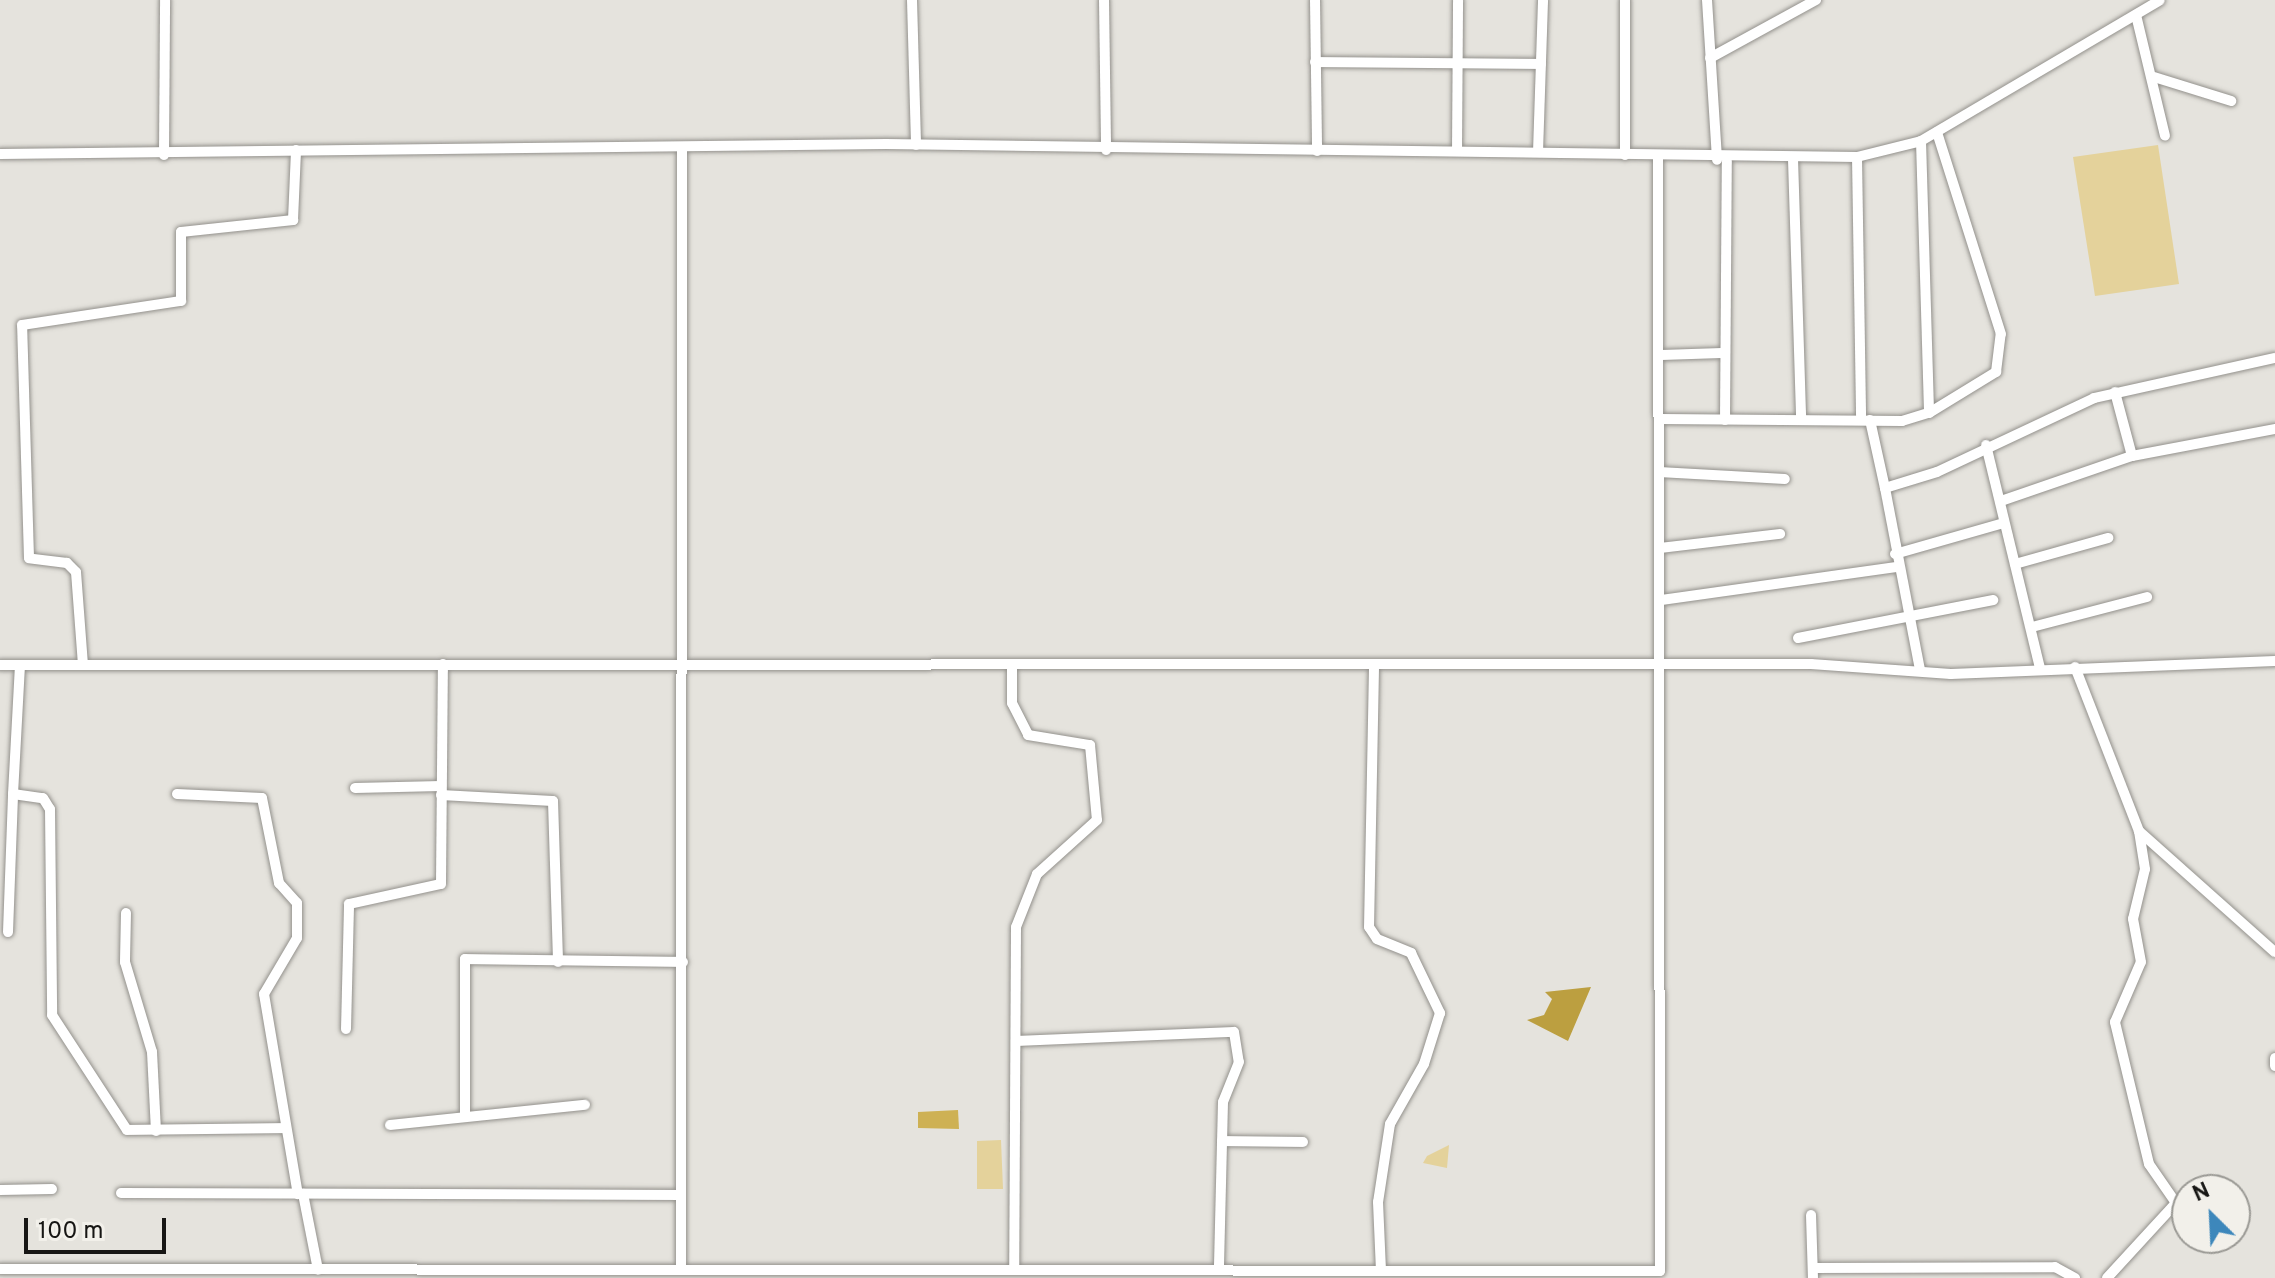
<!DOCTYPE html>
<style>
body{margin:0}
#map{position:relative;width:2275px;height:1278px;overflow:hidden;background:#e5e3dd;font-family:Overpass,sans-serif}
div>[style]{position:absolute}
.green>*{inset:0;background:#e4d29b}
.forest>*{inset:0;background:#bc9f40}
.water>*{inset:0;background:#ceb154}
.roads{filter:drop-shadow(0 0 2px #93918c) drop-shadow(0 0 2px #93918c)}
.street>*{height:10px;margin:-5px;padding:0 5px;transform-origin:5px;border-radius:5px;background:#fff}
span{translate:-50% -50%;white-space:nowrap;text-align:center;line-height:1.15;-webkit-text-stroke:8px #f2f0ea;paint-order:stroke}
.north{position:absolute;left:2171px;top:1174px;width:80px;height:80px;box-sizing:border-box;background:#f2f0ea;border:2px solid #9a9994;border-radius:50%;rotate:336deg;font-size:22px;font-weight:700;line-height:32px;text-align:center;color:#171614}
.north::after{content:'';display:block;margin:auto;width:28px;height:36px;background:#3d87bb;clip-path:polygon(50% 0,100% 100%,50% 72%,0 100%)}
.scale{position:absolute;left:24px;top:1218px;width:142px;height:36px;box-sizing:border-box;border:4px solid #171614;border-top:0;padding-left:10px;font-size:24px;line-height:28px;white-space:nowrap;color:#171614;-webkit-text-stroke:6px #f2f0ea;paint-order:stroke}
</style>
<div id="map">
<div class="green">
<div style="clip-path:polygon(2158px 145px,2179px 284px,2095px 296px,2073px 157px)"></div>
<div style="clip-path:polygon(1001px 1140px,1003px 1189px,977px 1189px,977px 1141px)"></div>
<div style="clip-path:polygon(1449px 1145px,1447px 1168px,1423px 1163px,1427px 1156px)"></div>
</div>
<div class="forest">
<div style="clip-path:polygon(1591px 987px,1568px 1041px,1527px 1020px,1544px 1015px,1552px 999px,1545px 992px)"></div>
</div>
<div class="water">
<div style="clip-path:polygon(958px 1110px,959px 1129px,918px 1128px,918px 1112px)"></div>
</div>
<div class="roads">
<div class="street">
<div style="left:912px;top:0;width:145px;rotate:88.4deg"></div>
<div style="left:1104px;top:0;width:150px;rotate:89.2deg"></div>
<div style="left:1315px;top:0;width:151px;rotate:89.2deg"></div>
<div style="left:1625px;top:0;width:155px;rotate:90deg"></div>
<div style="left:1707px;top:0;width:160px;rotate:86.4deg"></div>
<div style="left:2136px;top:15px;width:124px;rotate:76.5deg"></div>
<div style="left:1710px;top:58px;width:121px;rotate:-28.7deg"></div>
<div style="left:1315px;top:62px;width:226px;rotate:0.5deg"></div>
<div style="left:2154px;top:77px;width:81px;rotate:17.3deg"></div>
<div style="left:1921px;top:141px;width:272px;rotate:88.3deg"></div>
<div style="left:1457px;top:151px;width:151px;rotate:-89.6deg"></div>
<div style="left:1538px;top:152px;width:152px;rotate:-88.1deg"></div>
<div style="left:0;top:154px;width:886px;rotate:-0.65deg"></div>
<div style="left:886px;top:144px;width:971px;rotate:0.77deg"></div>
<div style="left:1857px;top:157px;width:66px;rotate:-14deg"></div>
<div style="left:1921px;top:141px;width:277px;rotate:-30.5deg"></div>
<div style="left:164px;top:155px;width:155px;rotate:-89.6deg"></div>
<div style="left:1857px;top:157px;width:259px;rotate:89.1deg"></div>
<div style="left:1793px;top:159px;width:257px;rotate:88.2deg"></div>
<div style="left:1659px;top:355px;width:65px;rotate:-1.8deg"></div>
<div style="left:2115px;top:392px;width:66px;rotate:75.1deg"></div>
<div style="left:1660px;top:419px;width:242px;rotate:0.5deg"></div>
<div style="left:1902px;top:421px;width:28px;rotate:-17deg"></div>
<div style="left:1929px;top:413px;width:79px;rotate:-31.5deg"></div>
<div style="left:1996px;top:372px;width:38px;rotate:-83deg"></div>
<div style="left:2001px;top:334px;width:212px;rotate:-107.6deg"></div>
<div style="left:1725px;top:420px;width:259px;rotate:-89.6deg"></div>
<div style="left:1870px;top:420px;width:70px;rotate:77.6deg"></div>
<div style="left:1885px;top:488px;width:54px;rotate:-17.1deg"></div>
<div style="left:1937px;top:472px;width:174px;rotate:-25.2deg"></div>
<div style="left:2094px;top:398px;width:185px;rotate:-12.5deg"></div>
<div style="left:1986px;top:445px;width:229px;rotate:76.4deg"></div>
<div style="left:1659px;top:472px;width:126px;rotate:3.2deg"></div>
<div style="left:1885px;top:488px;width:184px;rotate:79.1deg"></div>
<div style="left:2001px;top:501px;width:139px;rotate:-19deg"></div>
<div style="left:2132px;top:456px;width:146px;rotate:-10.7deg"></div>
<div style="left:1660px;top:548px;width:121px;rotate:-6.7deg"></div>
<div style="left:1895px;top:554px;width:113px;rotate:-15.9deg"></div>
<div style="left:2015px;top:564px;width:97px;rotate:-15.6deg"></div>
<div style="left:1661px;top:600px;width:238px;rotate:-8deg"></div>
<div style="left:2032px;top:627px;width:119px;rotate:-14.6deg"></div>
<div style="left:1798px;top:638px;width:199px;rotate:-11deg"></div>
<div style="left:1012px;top:664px;width:39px;rotate:90deg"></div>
<div style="left:1012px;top:703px;width:36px;rotate:63deg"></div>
<div style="left:1028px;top:735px;width:63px;rotate:9.2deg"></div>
<div style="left:1090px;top:745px;width:75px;rotate:84.7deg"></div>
<div style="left:1097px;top:820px;width:81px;rotate:138deg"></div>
<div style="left:1037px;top:874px;width:57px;rotate:111.6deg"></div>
<div style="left:1016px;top:927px;width:343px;rotate:90.3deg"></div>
<div style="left:0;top:665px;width:1811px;rotate:-0.03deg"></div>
<div style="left:1811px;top:664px;width:140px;rotate:4.1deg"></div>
<div style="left:1951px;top:674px;width:324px;rotate:-2.3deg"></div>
<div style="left:20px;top:665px;width:129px;rotate:93.1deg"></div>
<div style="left:13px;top:794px;width:30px;rotate:8deg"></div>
<div style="left:43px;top:798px;width:13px;rotate:58deg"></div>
<div style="left:50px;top:809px;width:206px;rotate:89.4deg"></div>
<div style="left:52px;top:1015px;width:137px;rotate:56.9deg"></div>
<div style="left:127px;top:1130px;width:159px;rotate:-0.7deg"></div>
<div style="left:83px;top:665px;width:93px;rotate:-94.3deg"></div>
<div style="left:76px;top:572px;width:13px;rotate:-135deg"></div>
<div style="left:67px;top:563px;width:38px;rotate:-173deg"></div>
<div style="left:29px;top:558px;width:233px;rotate:-91.7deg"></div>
<div style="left:22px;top:325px;width:161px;rotate:-8.6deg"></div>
<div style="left:181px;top:301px;width:69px;rotate:-90deg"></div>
<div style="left:181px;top:232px;width:113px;rotate:-6.1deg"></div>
<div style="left:293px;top:220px;width:70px;rotate:-87.5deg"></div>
<div style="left:2075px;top:667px;width:176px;rotate:68.7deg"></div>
<div style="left:2139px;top:831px;width:182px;rotate:41.7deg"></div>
<div style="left:1374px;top:668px;width:259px;rotate:91.1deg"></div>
<div style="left:1369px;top:927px;width:14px;rotate:56deg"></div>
<div style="left:1377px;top:939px;width:37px;rotate:22deg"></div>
<div style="left:1411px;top:953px;width:67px;rotate:64.2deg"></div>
<div style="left:1440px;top:1013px;width:53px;rotate:107.4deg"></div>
<div style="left:1424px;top:1064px;width:69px;rotate:119.5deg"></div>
<div style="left:1390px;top:1124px;width:79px;rotate:98.7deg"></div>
<div style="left:1378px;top:1202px;width:68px;rotate:87.5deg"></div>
<div style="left:355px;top:788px;width:86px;rotate:-1.3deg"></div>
<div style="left:177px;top:794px;width:85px;rotate:2.7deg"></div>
<div style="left:262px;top:798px;width:87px;rotate:78.7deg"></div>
<div style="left:279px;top:883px;width:27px;rotate:48deg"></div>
<div style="left:297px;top:903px;width:35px;rotate:90deg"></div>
<div style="left:297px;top:938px;width:65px;rotate:120.5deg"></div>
<div style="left:264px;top:994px;width:203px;rotate:80.4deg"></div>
<div style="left:441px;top:795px;width:112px;rotate:3.1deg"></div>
<div style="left:553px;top:801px;width:161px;rotate:88.2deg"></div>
<div style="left:126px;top:913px;width:49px;rotate:91.2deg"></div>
<div style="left:125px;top:962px;width:94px;rotate:73.3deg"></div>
<div style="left:152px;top:1052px;width:79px;rotate:87.1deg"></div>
<div style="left:8px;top:932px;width:138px;rotate:-87.9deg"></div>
<div style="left:346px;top:1029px;width:125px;rotate:-88.6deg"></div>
<div style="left:349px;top:904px;width:94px;rotate:-12.3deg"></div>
<div style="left:441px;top:884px;width:220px;rotate:-89.5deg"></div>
<div style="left:1016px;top:1041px;width:218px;rotate:-2.4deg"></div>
<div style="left:1234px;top:1032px;width:30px;rotate:81deg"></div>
<div style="left:1239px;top:1062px;width:43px;rotate:111.8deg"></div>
<div style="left:1223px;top:1102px;width:168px;rotate:91.4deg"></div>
<div style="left:2275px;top:1058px;width:8px;rotate:90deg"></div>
<div style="left:465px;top:1117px;width:158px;rotate:-90deg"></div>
<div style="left:465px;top:959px;width:218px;rotate:0.8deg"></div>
<div style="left:390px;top:1125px;width:196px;rotate:-5.9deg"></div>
<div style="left:1222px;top:1141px;width:81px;rotate:0.7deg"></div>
<div style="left:0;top:1190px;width:52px;rotate:-1.1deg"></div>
<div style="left:121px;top:1193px;width:560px;rotate:0.2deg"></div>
<div style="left:303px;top:1194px;width:77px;rotate:78.8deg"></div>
<div style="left:1811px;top:1215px;width:63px;rotate:88.2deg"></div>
<div style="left:1813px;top:1268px;width:242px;rotate:-0.2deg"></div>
<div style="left:2055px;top:1267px;width:23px;rotate:29deg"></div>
<div style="left:0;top:1269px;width:1660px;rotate:0.07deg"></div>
<div style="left:1660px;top:1271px;width:1115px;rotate:-90.1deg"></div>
<div style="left:681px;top:1269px;width:1119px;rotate:-89.95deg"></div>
<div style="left:2107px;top:1278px;width:102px;rotate:-47.4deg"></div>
<div style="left:2176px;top:1203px;width:47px;rotate:-124.7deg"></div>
<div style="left:2149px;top:1164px;width:146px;rotate:-103.5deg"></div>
<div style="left:2115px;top:1022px;width:65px;rotate:-66.6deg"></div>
<div style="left:2141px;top:962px;width:44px;rotate:-100.5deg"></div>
<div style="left:2133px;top:919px;width:51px;rotate:-76.5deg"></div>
<div style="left:2145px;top:869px;width:38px;rotate:-99deg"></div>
</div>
</div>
<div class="north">N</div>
<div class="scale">100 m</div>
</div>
